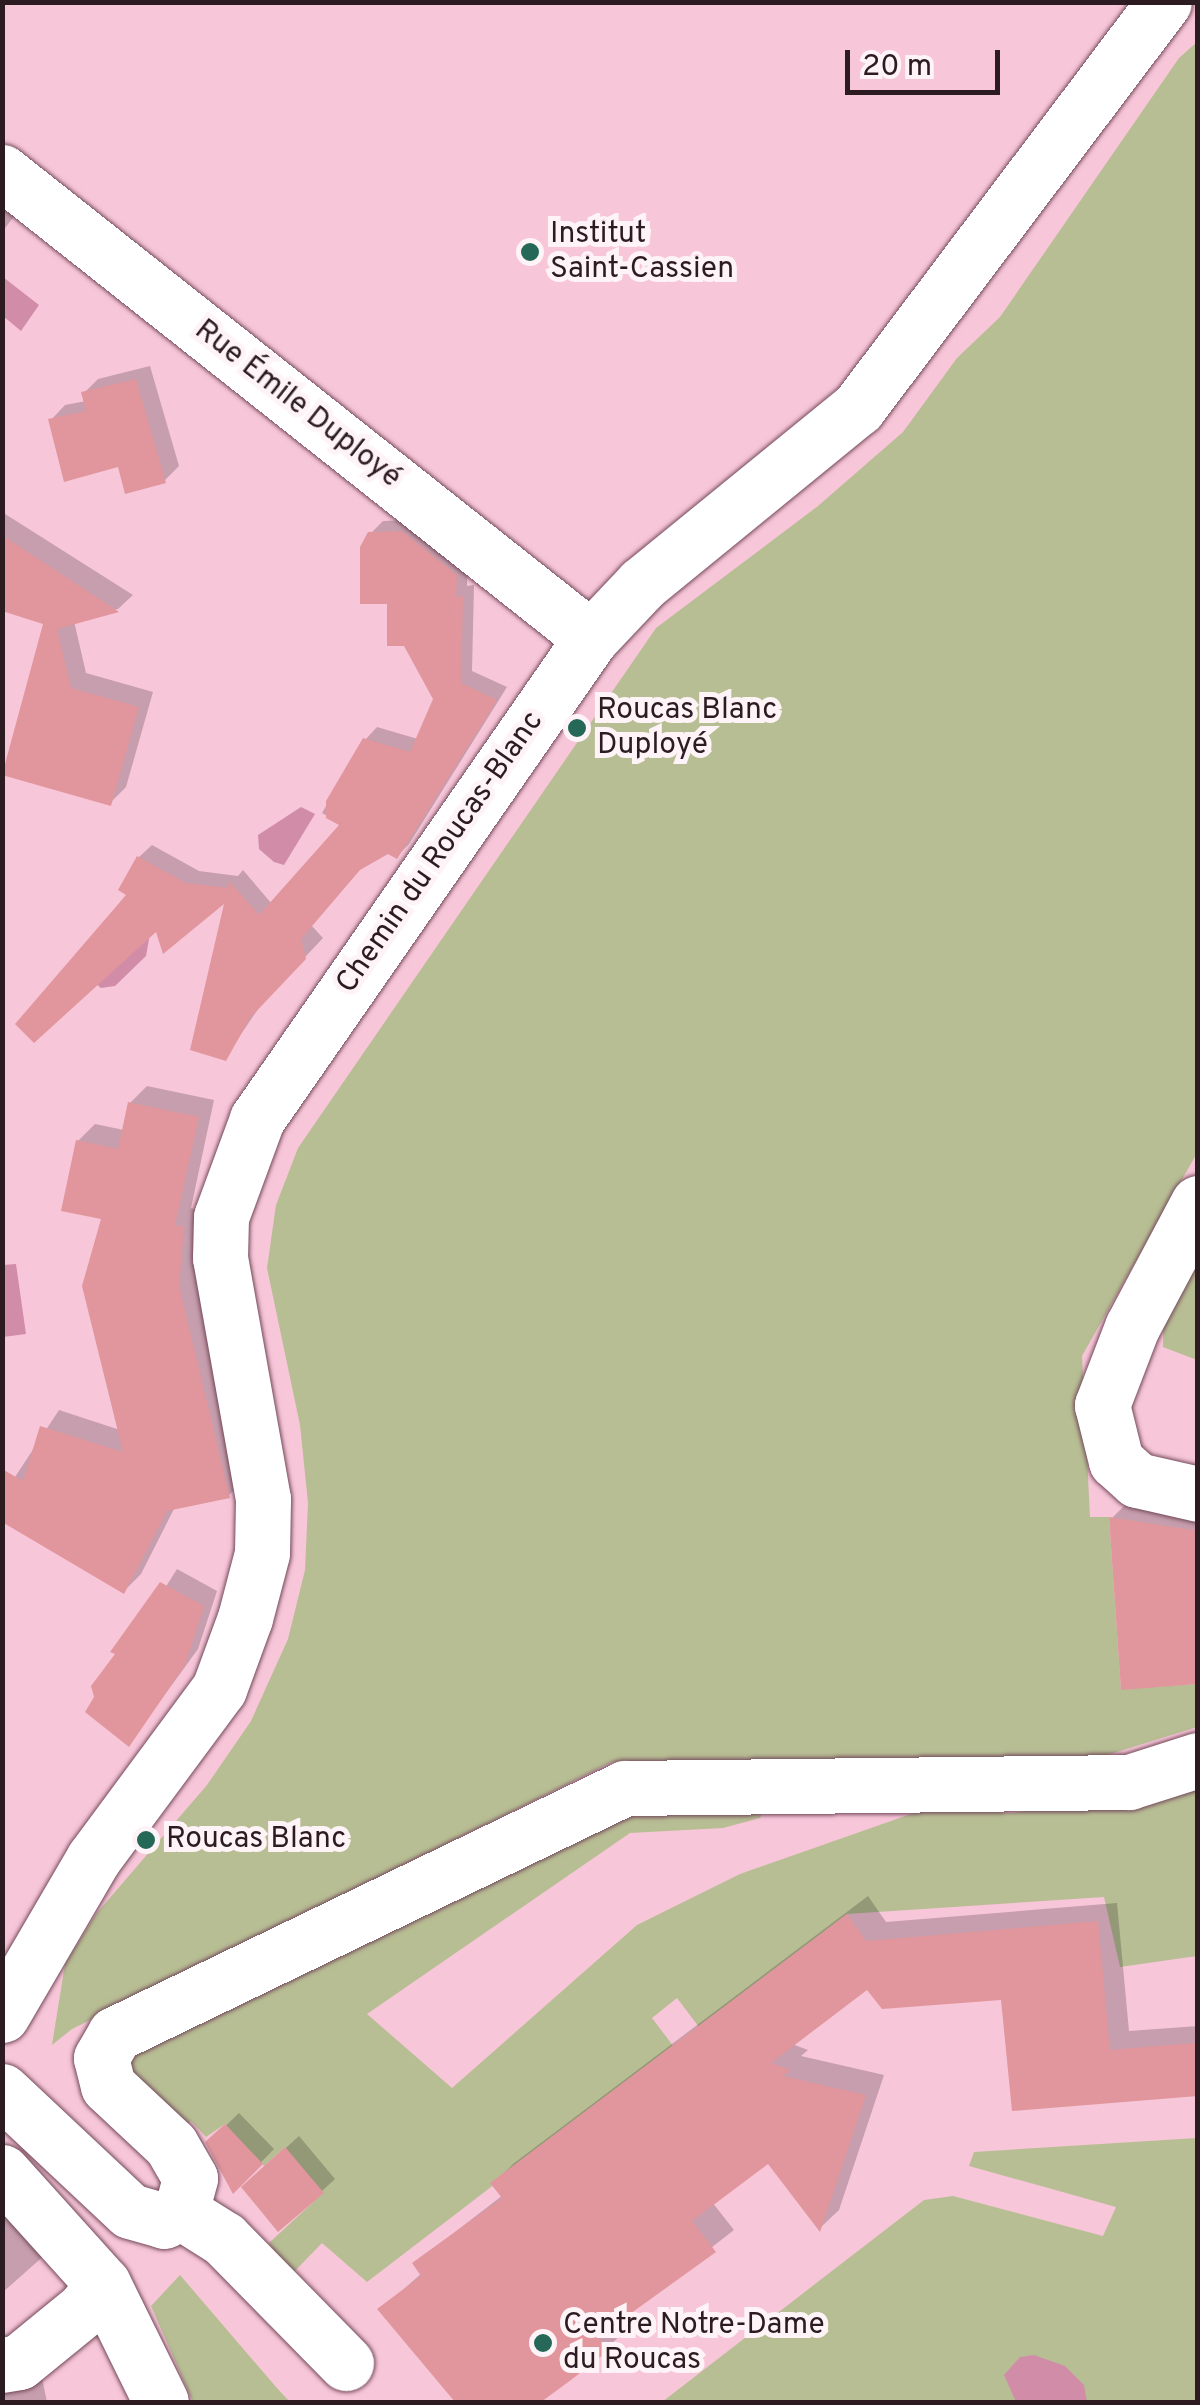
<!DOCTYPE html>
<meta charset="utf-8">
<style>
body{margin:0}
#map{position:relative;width:1200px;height:2405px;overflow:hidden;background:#f8c6d9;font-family:Overpass,sans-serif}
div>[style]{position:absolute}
.green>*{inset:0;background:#b8be94}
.water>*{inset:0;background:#d18da8}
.shadow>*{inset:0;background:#0003}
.building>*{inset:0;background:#e0969c}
.roads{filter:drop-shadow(0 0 2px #734a5a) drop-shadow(0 0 2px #734a5a)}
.minor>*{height:55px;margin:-27.5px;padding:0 27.5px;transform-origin:27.5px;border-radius:27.5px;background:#fff}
.dots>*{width:28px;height:28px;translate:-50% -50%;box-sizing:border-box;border:5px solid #fef4f7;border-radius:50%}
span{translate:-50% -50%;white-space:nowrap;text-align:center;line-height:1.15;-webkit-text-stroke:10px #fef4f7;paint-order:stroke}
.poi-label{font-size:30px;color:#2d1b22}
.left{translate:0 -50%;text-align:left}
.street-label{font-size:30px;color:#2d1b22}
.frame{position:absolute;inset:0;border:5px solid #2d1b22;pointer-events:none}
.scale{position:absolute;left:845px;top:50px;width:155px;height:45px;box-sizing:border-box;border:5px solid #2d1b22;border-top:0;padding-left:12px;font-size:30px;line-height:35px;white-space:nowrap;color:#2d1b22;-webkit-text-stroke:8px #fef4f7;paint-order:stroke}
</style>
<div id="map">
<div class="green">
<div style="clip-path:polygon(1197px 42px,1197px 1153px,1082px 1356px,1090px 1517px,1109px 1517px,1121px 1689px,1197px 1684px,1197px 1727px,1104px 1756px,612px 1762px,72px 2029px,52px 2045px,65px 1964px,96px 1914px,207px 1785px,251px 1721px,288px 1639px,305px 1570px,308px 1503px,300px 1425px,267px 1268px,276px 1205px,298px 1148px,656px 628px,818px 506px,903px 432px,957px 358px,1000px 317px,1179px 58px)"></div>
<div style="clip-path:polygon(1197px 1256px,1197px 1360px,1163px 1347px,1164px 1302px)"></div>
<div style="clip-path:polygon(1197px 1789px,1197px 1956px,1120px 1967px,1104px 1897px,847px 1914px,699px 2027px,677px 1998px,652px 2018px,674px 2047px,367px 2282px,322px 2243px,291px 2275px,269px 2243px,323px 2193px,285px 2147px,264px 2166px,225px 2124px,206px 2137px,191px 2121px,178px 2134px,136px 2090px,128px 2055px,623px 1811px,765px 1808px,760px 1818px,723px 1828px,630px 1833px,367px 2014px,452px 2088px,637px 1925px,740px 1874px,928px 1808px,1012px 1813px)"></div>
<div style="clip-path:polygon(1197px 2138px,1197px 2402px,662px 2402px,924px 2200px,953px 2196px,1103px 2236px,1116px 2207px,969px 2166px,974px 2152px)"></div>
<div style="clip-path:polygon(180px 2275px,276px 2387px,290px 2402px,193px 2402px,151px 2306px)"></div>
</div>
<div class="water">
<div style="clip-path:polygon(3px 277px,39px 305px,21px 331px,3px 316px)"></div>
<div style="clip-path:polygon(301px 807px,315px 814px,284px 865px,274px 862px,259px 849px,258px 835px)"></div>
<div style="clip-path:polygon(125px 908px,149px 939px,146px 956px,115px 986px,101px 988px,82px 972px)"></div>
<div style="clip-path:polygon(16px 1264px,26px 1334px,3px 1337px,3px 1265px)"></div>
<div style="clip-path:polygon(1034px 2355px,1065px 2366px,1084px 2385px,1087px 2402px,1016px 2402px,1004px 2375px,1020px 2357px)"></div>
</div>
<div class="shadow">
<div style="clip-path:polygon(2px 179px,25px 202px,2px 232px)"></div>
<div style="clip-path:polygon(150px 366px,179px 466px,165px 480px,120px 464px,51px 420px,65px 405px,86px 401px,84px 393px,98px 379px)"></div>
<div style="clip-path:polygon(2px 512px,133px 595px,118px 609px,74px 621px,86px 673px,153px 692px,126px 787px,110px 803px,46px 622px,2px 607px)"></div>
<div style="clip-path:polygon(415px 520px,468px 562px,467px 586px,474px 585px,472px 671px,507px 687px,409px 844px,397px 856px,388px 851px,362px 865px,311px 925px,323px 938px,262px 1003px,225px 1058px,228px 897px,157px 928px,130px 894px,139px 857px,152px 845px,199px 871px,238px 876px,243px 870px,272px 904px,343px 825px,322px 813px,365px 740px,377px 727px,418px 739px,436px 699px,390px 602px,370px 534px,383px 521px)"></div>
<div style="clip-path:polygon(147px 1086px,214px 1100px,191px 1208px,200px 1211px,246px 1479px,229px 1495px,175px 1507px,141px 1574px,124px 1591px,15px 1477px,59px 1410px,120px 1430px,104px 1217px,78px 1141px,95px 1124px,124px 1130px,130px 1103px)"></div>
<div style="clip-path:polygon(1133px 1497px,1198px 1507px,1198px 1683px,1112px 1518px)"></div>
<div style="clip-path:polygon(177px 1569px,217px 1591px,198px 1649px,129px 1744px,96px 1698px)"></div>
<div style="clip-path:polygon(868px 1896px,886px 1922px,1117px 1903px,1129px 2031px,1198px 2026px,1198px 2093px,1014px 2108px,1003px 1997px,868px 1987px,792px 2044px,808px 2050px,801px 2056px,884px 2075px,839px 2210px,820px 2228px,768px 2160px,712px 2202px,734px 2230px,618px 2320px,626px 2330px,606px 2349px,538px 2402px,459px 2402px,381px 2309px,422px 2273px,415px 2263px,503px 2195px,494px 2183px,513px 2164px)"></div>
<div style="clip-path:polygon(239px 2113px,274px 2149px,234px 2190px,208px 2143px)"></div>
<div style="clip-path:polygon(299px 2136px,335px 2179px,322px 2191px,257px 2174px)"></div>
<div style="clip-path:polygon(2px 2182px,56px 2245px,2px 2293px)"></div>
<div style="clip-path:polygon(42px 2378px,47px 2402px,2px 2402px,2px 2384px)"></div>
</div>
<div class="building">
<div style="clip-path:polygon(136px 379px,166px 483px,125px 494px,118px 467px,64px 482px,48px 419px,86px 411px,81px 392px)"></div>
<div style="clip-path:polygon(402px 531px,457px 575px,456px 597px,463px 596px,461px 683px,497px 700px,397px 859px,388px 854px,360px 870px,301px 939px,306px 959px,250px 1018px,226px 1061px,190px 1050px,224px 904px,163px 954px,156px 932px,34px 1043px,15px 1024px,126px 895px,118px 890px,137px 856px,186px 883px,228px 888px,229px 881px,259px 915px,339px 825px,326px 818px,326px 801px,363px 738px,410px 752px,433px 699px,404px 646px,387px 646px,387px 604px,360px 604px,360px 547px,368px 532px)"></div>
<div style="clip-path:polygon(2px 535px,119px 612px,57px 629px,71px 688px,139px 707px,111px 806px,2px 775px,43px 624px,2px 611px)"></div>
<div style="clip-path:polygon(128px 1102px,199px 1117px,175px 1225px,184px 1227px,179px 1286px,230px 1498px,167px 1511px,124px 1594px,2px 1522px,2px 1469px,23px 1481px,40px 1426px,123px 1452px,82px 1286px,101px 1219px,61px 1211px,76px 1140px,118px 1149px)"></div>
<div style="clip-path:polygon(1109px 1517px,1198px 1531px,1198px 1684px,1121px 1690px)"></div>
<div style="clip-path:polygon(160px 1582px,204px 1606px,185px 1665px,129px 1747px,85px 1712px,94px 1697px,91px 1686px,115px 1654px,110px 1652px)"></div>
<div style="clip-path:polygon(847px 1914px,866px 1941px,1098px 1921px,1110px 2050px,1195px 2043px,1198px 2096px,1012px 2111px,1001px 2000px,882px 2009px,867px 1990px,771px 2063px,791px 2070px,783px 2076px,866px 2095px,820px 2232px,768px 2164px,692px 2221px,716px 2252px,598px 2337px,608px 2351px,571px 2380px,541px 2402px,455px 2402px,377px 2309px,421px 2276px,412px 2263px,502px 2198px,490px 2183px)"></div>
<div style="clip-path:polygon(225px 2124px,263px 2164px,233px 2194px,205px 2142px)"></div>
<div style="clip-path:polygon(285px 2147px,324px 2193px,278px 2232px,241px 2187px)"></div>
</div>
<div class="roads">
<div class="minor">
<div style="left:2px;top:172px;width:751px;rotate:38.35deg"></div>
<div style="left:1198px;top:1203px;width:140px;rotate:118deg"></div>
<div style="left:1132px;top:1327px;width:84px;rotate:111deg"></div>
<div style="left:1102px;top:1405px;width:58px;rotate:76deg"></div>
<div style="left:1116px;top:1461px;width:28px;rotate:42deg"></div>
<div style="left:1137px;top:1480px;width:63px;rotate:12.9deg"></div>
<div style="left:2px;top:2015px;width:181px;rotate:-59.7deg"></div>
<div style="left:93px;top:1859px;width:212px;rotate:-53.5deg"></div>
<div style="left:219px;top:1689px;width:76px;rotate:-69.9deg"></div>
<div style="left:245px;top:1618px;width:67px;rotate:-75.3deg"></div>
<div style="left:262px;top:1553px;width:54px;rotate:-88.9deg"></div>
<div style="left:263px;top:1499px;width:245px;rotate:-100.1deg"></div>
<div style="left:220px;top:1258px;width:41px;rotate:-88.6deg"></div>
<div style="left:221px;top:1217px;width:104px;rotate:-69.8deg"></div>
<div style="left:257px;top:1119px;width:586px;rotate:-55.22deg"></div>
<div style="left:591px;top:638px;width:74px;rotate:-46.6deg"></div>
<div style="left:642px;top:584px;width:279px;rotate:-39.2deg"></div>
<div style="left:858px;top:408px;width:508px;rotate:-52.99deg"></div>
<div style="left:2px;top:2091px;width:175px;rotate:43.2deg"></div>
<div style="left:130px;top:2211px;width:35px;rotate:16deg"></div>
<div style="left:164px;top:2221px;width:19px;rotate:-28deg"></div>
<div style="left:181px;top:2212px;width:35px;rotate:-75deg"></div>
<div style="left:190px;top:2178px;width:38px;rotate:-120deg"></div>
<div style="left:171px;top:2145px;width:86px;rotate:-136.9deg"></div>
<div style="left:108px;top:2086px;width:29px;rotate:-104deg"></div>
<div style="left:101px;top:2058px;width:28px;rotate:-60deg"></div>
<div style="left:115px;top:2034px;width:566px;rotate:-25.75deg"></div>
<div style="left:625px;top:1788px;width:504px;rotate:-0.68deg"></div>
<div style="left:1129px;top:1782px;width:72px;rotate:-17.7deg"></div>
<div style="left:2px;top:2172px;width:151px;rotate:48deg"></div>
<div style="left:103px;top:2284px;width:131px;rotate:63.8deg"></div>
<div style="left:181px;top:2212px;width:51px;rotate:32.1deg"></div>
<div style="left:224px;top:2239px;width:174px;rotate:45.5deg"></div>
<div style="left:2px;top:2365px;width:17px;rotate:-10deg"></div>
<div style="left:19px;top:2362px;width:84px;rotate:-39.2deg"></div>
<div style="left:84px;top:2309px;width:31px;rotate:-53deg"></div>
</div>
</div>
<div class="dots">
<div style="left:530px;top:252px;background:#256857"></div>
<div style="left:577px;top:728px;background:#256857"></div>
<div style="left:146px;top:1840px;background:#256857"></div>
<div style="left:543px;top:2343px;background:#256857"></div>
</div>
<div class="poi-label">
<span class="left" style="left:550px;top:252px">Institut<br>Saint-Cassien</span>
<span class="left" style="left:597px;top:728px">Roucas Blanc<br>Duployé</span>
<span class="left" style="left:166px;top:1840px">Roucas Blanc</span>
<span class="left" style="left:563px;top:2343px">Centre Notre-Dame<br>du Roucas</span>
</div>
<div class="street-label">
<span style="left:297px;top:405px;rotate:38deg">Rue Émile Duployé</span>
<span style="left:441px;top:853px;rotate:-55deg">Chemin du Roucas-Blanc</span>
</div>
<div class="frame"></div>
<div class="scale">20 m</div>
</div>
